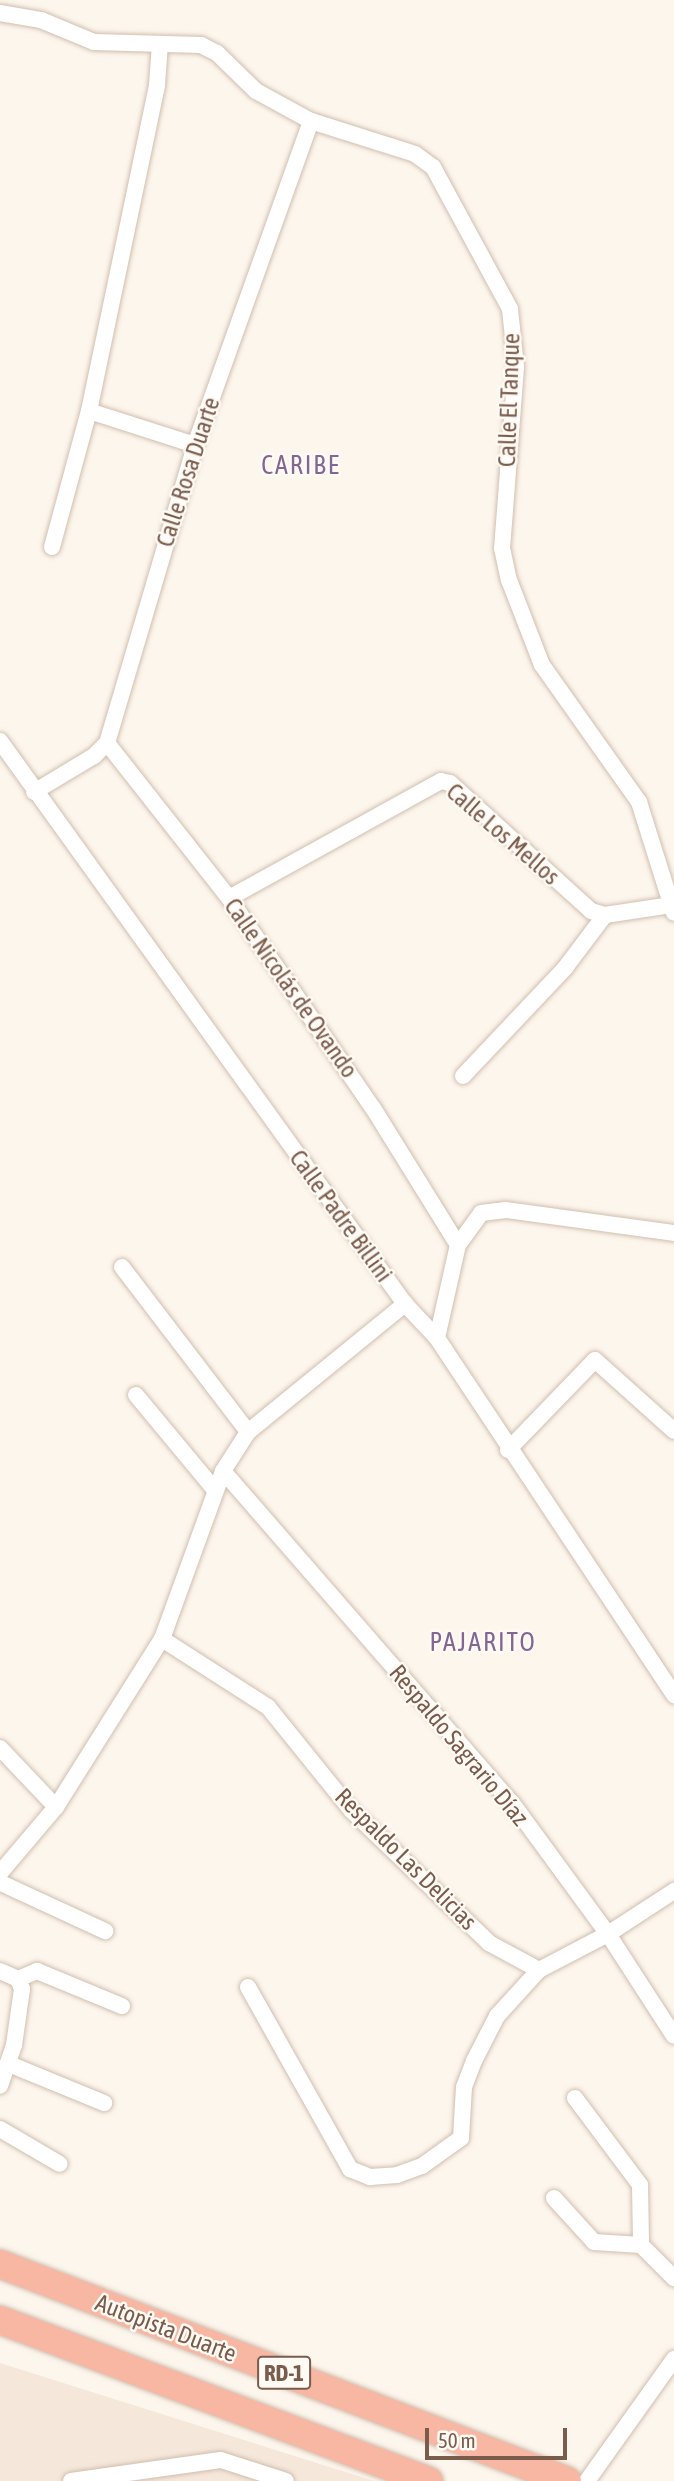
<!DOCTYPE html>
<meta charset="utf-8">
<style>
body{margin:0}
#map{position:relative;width:674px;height:2481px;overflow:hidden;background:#fdf6ec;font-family:"Asap Condensed",sans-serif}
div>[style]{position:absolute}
.residential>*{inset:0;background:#f5e8da}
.roads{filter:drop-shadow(0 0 2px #d1beb0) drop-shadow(0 0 2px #d1beb0)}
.minor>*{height:16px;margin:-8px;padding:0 8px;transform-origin:8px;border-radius:8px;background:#fff}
.motorway>*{height:28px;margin:-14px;padding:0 14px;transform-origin:14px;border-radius:14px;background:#f7b7a3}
span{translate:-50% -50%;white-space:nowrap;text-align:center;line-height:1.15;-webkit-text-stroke:5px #fffaf3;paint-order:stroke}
.shield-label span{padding:2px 5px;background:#fffaf3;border:2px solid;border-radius:5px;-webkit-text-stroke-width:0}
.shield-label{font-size:23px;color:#7a5c4d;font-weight:700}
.street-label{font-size:24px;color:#7a5c4d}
.neighbourhood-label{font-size:26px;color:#846695;letter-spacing:2px}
.scale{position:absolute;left:425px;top:2428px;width:142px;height:32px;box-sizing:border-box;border:4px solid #7a5c4d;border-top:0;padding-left:9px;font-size:21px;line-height:24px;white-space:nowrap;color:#7a5c4d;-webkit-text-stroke:5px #fffaf3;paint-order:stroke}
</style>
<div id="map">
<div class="residential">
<div style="clip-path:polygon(0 2363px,374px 2481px,0 2481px)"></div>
</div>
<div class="roads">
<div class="minor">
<div style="left:0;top:13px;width:42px;rotate:9.7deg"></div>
<div style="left:41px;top:20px;width:57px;rotate:22.5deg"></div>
<div style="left:94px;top:42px;width:107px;rotate:1.6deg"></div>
<div style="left:201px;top:45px;width:18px;rotate:27deg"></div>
<div style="left:217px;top:53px;width:54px;rotate:44.3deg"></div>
<div style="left:256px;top:91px;width:63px;rotate:28.6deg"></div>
<div style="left:311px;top:121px;width:109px;rotate:17.6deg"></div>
<div style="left:415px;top:154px;width:22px;rotate:36deg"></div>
<div style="left:433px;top:167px;width:162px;rotate:61.5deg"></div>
<div style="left:510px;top:309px;width:58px;rotate:84.1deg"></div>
<div style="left:516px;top:367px;width:182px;rotate:94.4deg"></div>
<div style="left:502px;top:548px;width:33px;rotate:78deg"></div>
<div style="left:509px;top:580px;width:91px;rotate:68.8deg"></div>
<div style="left:542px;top:665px;width:168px;rotate:54.7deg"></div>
<div style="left:639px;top:802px;width:116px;rotate:72.5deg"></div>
<div style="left:89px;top:411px;width:111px;rotate:17.8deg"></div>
<div style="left:52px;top:547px;width:141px;rotate:-74.8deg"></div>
<div style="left:89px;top:411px;width:333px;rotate:-78.2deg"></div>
<div style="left:157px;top:85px;width:41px;rotate:-85.8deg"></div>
<div style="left:0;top:741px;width:694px;rotate:54.27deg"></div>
<div style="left:405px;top:1304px;width:47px;rotate:46.7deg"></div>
<div style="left:437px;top:1338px;width:429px;rotate:56.4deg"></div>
<div style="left:107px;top:743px;width:197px;rotate:51.8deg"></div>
<div style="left:229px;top:898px;width:255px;rotate:55.6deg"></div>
<div style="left:373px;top:1108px;width:161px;rotate:58.2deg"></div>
<div style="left:34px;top:792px;width:70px;rotate:-31deg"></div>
<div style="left:94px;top:756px;width:18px;rotate:-45deg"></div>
<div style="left:107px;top:743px;width:311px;rotate:-73.5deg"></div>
<div style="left:195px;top:445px;width:344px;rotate:-70.3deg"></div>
<div style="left:229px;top:898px;width:242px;rotate:-28.9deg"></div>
<div style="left:441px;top:781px;width:9px;rotate:13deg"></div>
<div style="left:450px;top:783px;width:190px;rotate:42.2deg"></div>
<div style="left:591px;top:911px;width:15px;rotate:16deg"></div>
<div style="left:605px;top:915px;width:67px;rotate:-8.6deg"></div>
<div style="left:463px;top:1076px;width:149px;rotate:-46.6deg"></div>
<div style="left:565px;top:968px;width:66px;rotate:-53deg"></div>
<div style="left:122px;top:1267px;width:208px;rotate:52.6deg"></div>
<div style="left:437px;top:1338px;width:95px;rotate:-77.3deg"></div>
<div style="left:458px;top:1245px;width:39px;rotate:-54deg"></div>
<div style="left:481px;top:1213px;width:25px;rotate:-7deg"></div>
<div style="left:506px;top:1210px;width:170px;rotate:7.8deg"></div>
<div style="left:136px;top:1395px;width:124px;rotate:50.3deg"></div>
<div style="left:508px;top:1450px;width:125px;rotate:-46deg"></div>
<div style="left:595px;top:1360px;width:106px;rotate:41.9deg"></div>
<div style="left:223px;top:1471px;width:440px;rotate:49deg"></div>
<div style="left:512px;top:1803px;width:162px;rotate:53.8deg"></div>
<div style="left:608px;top:1934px;width:121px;rotate:57.1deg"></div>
<div style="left:162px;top:1639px;width:126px;rotate:32.7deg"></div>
<div style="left:268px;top:1707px;width:132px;rotate:51.1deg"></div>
<div style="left:351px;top:1810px;width:192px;rotate:43.9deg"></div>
<div style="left:489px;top:1943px;width:57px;rotate:28.4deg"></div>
<div style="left:539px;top:1970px;width:78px;rotate:-27.6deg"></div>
<div style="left:608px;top:1934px;width:79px;rotate:-33.1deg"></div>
<div style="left:0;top:1748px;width:81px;rotate:46.5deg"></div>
<div style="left:0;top:1873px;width:87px;rotate:-49.7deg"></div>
<div style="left:56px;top:1807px;width:199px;rotate:-57.8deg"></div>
<div style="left:162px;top:1639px;width:179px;rotate:-70deg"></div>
<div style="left:223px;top:1471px;width:46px;rotate:-57.3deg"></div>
<div style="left:248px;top:1432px;width:203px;rotate:-39.2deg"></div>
<div style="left:1px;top:1883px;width:115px;rotate:24.8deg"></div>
<div style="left:0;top:1971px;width:20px;rotate:24deg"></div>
<div style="left:18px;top:1979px;width:11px;rotate:68deg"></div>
<div style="left:22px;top:1989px;width:57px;rotate:98.1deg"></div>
<div style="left:14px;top:2045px;width:43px;rotate:108.9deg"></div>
<div style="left:18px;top:1979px;width:21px;rotate:-23deg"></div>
<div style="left:37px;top:1971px;width:92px;rotate:22.4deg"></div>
<div style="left:248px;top:1987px;width:209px;rotate:60.7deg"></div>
<div style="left:350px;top:2169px;width:22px;rotate:22deg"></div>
<div style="left:370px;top:2177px;width:27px;rotate:-4deg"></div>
<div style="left:397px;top:2175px;width:27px;rotate:-20deg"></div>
<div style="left:422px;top:2166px;width:48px;rotate:-35.7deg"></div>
<div style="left:461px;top:2138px;width:51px;rotate:-86.6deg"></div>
<div style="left:464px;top:2087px;width:28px;rotate:-69deg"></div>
<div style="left:474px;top:2061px;width:51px;rotate:-62.9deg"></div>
<div style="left:497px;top:2016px;width:62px;rotate:-47.6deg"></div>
<div style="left:9px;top:2064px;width:103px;rotate:22.3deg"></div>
<div style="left:575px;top:2098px;width:109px;rotate:53.2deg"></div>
<div style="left:640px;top:2185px;width:60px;rotate:89deg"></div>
<div style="left:641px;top:2245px;width:47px;rotate:45deg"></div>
<div style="left:0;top:2129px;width:69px;rotate:30.3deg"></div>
<div style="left:554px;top:2198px;width:59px;rotate:47.7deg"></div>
<div style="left:594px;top:2242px;width:47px;rotate:3.7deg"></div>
<div style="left:71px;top:2481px;width:151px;rotate:-8deg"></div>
<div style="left:221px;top:2460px;width:68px;rotate:17.9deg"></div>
<div style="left:587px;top:2481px;width:150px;rotate:-54.5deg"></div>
</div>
<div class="motorway">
<div style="left:0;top:2264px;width:607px;rotate:20.94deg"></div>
<div style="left:0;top:2320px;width:458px;rotate:20.6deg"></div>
</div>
</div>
<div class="shield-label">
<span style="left:284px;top:2373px">RD-1</span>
</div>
<div class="street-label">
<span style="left:509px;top:400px;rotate:-88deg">Calle El Tanque</span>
<span style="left:188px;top:472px;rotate:-72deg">Calle Rosa Duarte</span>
<span style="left:503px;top:834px;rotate:41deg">Calle Los Mellos</span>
<span style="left:291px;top:988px;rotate:55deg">Calle Nicolás de Ovando</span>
<span style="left:341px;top:1216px;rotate:54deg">Calle Padre Billini</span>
<span style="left:459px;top:1745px;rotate:50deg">Respaldo Sagrario Díaz</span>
<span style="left:406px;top:1859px;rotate:45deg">Respaldo Las Delicias</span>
<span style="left:166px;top:2328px;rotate:21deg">Autopista Duarte</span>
</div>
<div class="neighbourhood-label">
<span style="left:301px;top:466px">CARIBE</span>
<span style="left:483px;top:1643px">PAJARITO</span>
</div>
<div class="scale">50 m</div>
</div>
